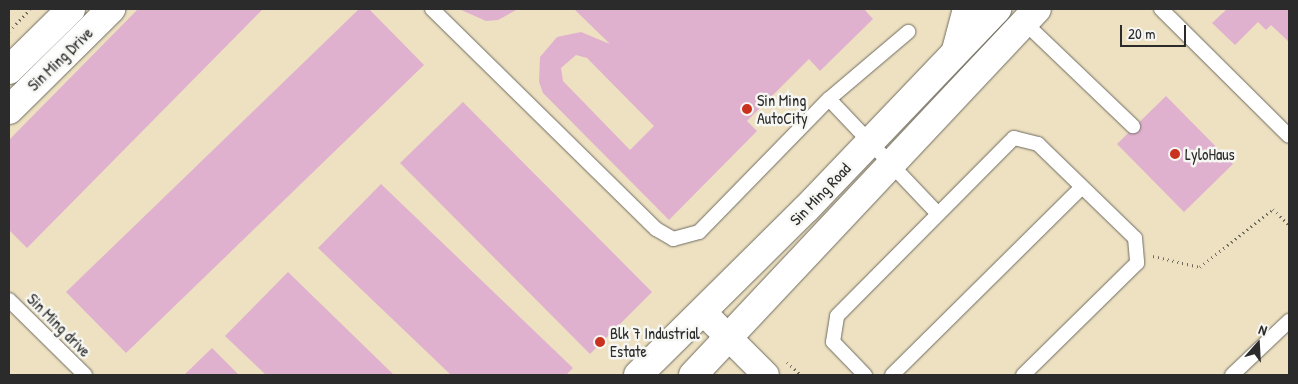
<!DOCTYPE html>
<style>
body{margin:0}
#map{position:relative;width:1298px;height:384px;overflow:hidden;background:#ede1c1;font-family:"Patrick Hand",sans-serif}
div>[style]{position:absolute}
.building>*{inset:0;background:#e0b1ce}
.path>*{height:3px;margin-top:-1.5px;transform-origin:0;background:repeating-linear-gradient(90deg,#6f6b60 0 1px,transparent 0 5px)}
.roads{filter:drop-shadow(0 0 1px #6f6b60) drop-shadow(0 0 1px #6f6b60)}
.lane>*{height:14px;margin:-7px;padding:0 7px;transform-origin:7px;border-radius:7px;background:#fff}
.street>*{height:26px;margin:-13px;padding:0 13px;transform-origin:13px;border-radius:13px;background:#fff}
.secondary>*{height:28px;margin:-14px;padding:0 14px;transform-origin:14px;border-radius:14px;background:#fff}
.dots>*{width:14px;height:14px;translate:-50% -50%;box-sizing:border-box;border:2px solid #f6f6f2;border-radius:50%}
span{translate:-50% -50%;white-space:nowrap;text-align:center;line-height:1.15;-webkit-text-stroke:5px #f6f6f2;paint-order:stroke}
.street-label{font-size:16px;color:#2b2b2b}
.poi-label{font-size:16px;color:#2b2b2b}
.left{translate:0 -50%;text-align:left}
.frame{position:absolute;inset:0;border:10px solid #2b2b2b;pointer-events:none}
.north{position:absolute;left:1233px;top:319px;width:50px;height:50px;-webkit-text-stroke:4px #f6f6f2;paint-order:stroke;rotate:19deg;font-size:14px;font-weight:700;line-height:20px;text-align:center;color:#2b2b2b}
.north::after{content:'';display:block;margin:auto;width:18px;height:22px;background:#2b2b2b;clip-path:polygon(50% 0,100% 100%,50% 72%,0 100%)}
.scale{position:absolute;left:1120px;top:25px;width:66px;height:22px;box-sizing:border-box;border:2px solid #2b2b2b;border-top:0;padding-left:6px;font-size:15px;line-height:18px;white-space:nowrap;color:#2b2b2b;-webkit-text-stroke:4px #f6f6f2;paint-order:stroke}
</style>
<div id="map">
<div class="building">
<div style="clip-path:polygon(138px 9px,263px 9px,27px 248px,9px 230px,9px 140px)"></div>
<div style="clip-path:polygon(359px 9px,369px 9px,424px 65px,126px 353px,66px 292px)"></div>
<div style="clip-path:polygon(459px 9px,518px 9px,498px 20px,486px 21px)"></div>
<div style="clip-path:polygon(evenodd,574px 9px,864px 9px,873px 19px,820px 71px,809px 59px,747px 121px,757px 131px,669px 220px,543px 93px,539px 82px,540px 57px,557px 37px,581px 32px,610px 44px,574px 9px,576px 55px,587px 58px,654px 126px,630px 150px,563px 81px,561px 68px,576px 55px)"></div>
<div style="clip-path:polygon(1227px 9px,1289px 9px,1289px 42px,1271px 25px,1266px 30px,1258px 22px,1235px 45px,1212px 23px)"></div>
<div style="clip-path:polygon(1166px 96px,1233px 164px,1184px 212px,1117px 144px)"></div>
<div style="clip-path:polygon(463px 102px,652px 292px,590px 354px,400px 163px)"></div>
<div style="clip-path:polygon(381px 184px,573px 368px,566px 375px,451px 375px,318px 248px)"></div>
<div style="clip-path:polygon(288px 272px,394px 375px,266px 375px,225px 336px)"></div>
<div style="clip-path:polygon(212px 348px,239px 375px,184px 375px)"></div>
</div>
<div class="path">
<div style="left:9px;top:31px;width:30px;rotate:-46deg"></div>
<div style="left:1153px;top:256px;width:48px;rotate:13.2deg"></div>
<div style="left:1200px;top:267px;width:93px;rotate:-38.5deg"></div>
<div style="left:1273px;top:209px;width:23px;rotate:45deg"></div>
<div style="left:787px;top:362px;width:19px;rotate:43deg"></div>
</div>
<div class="roads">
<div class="lane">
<div style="left:432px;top:9px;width:314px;rotate:44.5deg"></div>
<div style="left:656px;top:229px;width:20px;rotate:30deg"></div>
<div style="left:673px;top:239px;width:27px;rotate:-15deg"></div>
<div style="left:699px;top:232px;width:186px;rotate:-45.7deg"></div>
<div style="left:829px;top:99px;width:104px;rotate:-40.3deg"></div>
<div style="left:1161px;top:9px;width:180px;rotate:44.8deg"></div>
<div style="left:1024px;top:22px;width:151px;rotate:43.7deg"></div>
<div style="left:829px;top:99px;width:158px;rotate:46.5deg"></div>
<div style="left:9px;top:300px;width:107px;rotate:44.6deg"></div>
<div style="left:865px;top:375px;width:46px;rotate:-134.1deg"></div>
<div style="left:833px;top:342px;width:26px;rotate:-81deg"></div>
<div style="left:837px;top:316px;width:251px;rotate:-45.2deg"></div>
<div style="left:1014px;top:138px;width:25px;rotate:14deg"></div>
<div style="left:1038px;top:144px;width:135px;rotate:44.1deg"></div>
<div style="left:1135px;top:238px;width:25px;rotate:85deg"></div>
<div style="left:1137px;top:263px;width:160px;rotate:135.5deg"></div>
<div style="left:892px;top:375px;width:267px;rotate:-44.7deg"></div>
<div style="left:1232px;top:375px;width:79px;rotate:-43.5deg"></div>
</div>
<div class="street">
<div style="left:703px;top:312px;width:89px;rotate:45deg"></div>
</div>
<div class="secondary">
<div style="left:956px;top:50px;width:42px;rotate:-75deg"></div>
<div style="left:9px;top:70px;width:87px;rotate:-44.5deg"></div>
<div style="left:9px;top:110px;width:144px;rotate:-44.7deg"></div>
<div style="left:638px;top:375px;width:236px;rotate:-44.7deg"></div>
<div style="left:806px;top:209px;width:277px;rotate:-46.3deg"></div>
<div style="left:693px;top:375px;width:502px;rotate:-46.77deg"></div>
</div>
</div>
<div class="dots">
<div style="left:747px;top:109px;background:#c8321e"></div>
<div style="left:1175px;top:154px;background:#c8321e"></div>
<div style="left:600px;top:342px;background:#c8321e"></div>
</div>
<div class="street-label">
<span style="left:60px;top:59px;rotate:-44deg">Sin Ming Drive</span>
<span style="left:820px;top:194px;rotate:-46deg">Sin Ming Road</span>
<span style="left:59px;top:325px;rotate:45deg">Sin Ming drive</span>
</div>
<div class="poi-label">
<span class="left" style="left:757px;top:109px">Sin Ming<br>AutoCity</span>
<span class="left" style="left:1185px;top:154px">LyloHaus</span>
<span class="left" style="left:610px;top:342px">Blk 7 Industrial<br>Estate</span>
</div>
<div class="frame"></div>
<div class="north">N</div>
<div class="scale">20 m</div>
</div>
